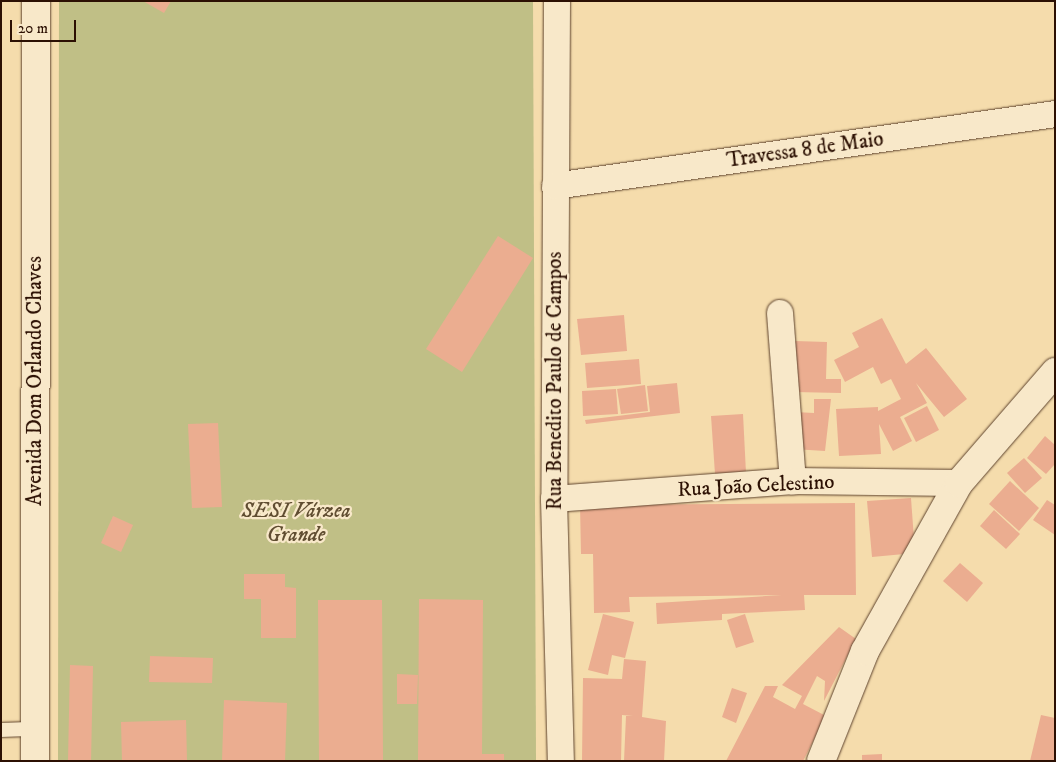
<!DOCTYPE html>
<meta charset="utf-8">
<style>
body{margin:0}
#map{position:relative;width:1056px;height:762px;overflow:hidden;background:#f5dcac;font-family:"IM FELL DW Pica",serif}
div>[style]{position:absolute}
.green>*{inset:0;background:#c0bf86}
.building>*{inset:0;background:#ebad90}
.roads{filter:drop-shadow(0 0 1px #5e432d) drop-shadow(0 0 1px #5e432d)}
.service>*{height:14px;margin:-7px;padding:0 7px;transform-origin:7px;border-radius:7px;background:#f8e8c9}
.minor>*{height:26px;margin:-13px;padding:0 13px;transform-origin:13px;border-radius:13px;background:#f8e8c9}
.tertiary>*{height:28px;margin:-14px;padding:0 14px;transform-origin:14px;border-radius:14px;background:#f8e8c9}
.secondary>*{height:28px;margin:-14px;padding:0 14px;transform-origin:14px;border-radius:14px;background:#f8e8c9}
span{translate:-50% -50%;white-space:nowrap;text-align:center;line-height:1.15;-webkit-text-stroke:4.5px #f8e8c9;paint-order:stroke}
.street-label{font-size:21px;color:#2c1003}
.park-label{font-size:21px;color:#604d31;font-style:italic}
.frame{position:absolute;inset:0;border:2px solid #2c1003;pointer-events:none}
.scale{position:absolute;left:10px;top:20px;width:66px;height:22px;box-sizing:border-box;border:2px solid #2c1003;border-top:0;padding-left:6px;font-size:15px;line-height:18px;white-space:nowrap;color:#2c1003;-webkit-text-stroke:4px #f8e8c9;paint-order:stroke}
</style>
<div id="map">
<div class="green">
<div style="clip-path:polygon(59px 1px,533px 1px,536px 761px,58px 761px)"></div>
</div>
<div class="building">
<div style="clip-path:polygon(143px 1px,171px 1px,164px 13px)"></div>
<div style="clip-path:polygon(498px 236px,533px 258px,462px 372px,426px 349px)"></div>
<div style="clip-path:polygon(624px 315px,627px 351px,581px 355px,577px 319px)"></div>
<div style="clip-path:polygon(882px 318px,906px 364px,926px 348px,967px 399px,944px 417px,916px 383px,927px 403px,900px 417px,912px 441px,893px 451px,879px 424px,881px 454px,839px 456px,836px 409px,878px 407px,878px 411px,901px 399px,891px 379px,881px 384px,873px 367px,845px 382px,834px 360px,859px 347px,852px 333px)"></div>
<div style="clip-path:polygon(795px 341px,827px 342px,826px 379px,841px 379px,841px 393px,794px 392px)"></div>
<div style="clip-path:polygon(639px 359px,641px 384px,587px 388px,585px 363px)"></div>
<div style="clip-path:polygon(677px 383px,680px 413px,586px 424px,585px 420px,650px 412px,647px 386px)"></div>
<div style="clip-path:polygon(645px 385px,648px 411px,621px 414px,617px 389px)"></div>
<div style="clip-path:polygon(616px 389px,618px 414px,583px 416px,582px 391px)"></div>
<div style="clip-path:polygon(814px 399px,831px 399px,825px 451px,793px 449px,795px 412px,814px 413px)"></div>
<div style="clip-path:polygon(927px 406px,939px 430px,916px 442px,904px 418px)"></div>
<div style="clip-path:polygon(743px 414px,746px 473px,715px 474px,711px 416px)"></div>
<div style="clip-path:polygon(218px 423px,222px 507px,192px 508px,188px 424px)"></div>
<div style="clip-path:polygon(1045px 436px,1055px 445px,1055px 464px,1046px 474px,1027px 458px)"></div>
<div style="clip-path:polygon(1024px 458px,1042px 478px,1025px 493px,1007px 473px)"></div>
<div style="clip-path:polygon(1010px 481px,1039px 508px,1019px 531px,989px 504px)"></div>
<div style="clip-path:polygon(911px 498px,915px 553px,872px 557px,867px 501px)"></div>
<div style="clip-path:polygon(1047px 500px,1055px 505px,1055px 535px,1033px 520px)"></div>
<div style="clip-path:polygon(855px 503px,856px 595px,804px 595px,805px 610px,722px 614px,722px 620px,657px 624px,656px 603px,782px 595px,629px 597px,630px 612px,594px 613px,593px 554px,581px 554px,580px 505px)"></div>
<div style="clip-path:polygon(994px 510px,1020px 534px,1006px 549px,980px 526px)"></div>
<div style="clip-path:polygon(113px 516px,133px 525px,121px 552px,101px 543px)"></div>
<div style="clip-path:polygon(960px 563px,983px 583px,967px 602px,943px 581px)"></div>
<div style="clip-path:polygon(244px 574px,285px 574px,285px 587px,296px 588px,296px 638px,261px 638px,261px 599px,244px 599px)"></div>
<div style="clip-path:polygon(419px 599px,483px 600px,482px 754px,504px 754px,504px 761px,418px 761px)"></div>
<div style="clip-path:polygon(318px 600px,382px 600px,383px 761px,319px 761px)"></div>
<div style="clip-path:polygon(603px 614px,634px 622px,625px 658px,612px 655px,608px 675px,588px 670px)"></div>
<div style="clip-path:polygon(745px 614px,754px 642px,736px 648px,727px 620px)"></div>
<div style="clip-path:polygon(839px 627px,856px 639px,824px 701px,825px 681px,817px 676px,803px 704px,826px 716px,803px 761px,726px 761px,765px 686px,778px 686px,773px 697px,795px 709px,802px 696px,782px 685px)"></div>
<div style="clip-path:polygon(150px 656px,213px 658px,212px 683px,149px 682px)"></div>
<div style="clip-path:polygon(624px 659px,646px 661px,642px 717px,666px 721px,664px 761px,624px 761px,626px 716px,633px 716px,622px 715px,621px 761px,582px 761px,583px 678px,622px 679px)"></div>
<div style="clip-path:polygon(70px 665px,93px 666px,91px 761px,68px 761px)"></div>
<div style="clip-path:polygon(397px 674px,418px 675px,417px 704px,397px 704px)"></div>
<div style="clip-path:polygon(732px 688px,747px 693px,736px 723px,722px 717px)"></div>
<div style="clip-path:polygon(224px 700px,287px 703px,285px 761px,222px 761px)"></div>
<div style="clip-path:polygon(1041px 715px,1055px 718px,1055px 761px,1030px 761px)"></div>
<div style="clip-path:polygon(186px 720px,187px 761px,122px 761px,121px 722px)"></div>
<div style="clip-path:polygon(882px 754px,882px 761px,862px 761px,862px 755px)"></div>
</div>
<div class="roads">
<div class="service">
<div style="left:1px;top:730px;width:34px;rotate:-2deg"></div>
</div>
<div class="minor">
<div style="left:557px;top:1px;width:498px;rotate:90.3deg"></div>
<div style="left:554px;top:499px;width:262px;rotate:88.5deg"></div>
<div style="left:555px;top:186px;width:505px;rotate:-8.19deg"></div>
<div style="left:780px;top:313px;width:169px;rotate:85.6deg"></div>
<div style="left:554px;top:499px;width:240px;rotate:-4.3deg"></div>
<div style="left:793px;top:481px;width:166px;rotate:0.7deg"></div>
</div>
<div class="tertiary">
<div style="left:821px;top:761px;width:118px;rotate:-68.2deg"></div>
<div style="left:865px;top:651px;width:193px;rotate:-60.8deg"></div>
<div style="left:959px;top:483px;width:147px;rotate:-49.1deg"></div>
</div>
<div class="secondary">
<div style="left:35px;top:761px;width:760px;rotate:-89.92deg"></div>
</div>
</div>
<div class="street-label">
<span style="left:805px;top:150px;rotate:-8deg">Travessa 8 de Maio</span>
<span style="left:35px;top:381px;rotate:-90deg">Avenida Dom Orlando Chaves</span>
<span style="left:555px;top:381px;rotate:-90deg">Rua Benedito Paulo de Campos</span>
<span style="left:756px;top:486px;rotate:-3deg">Rua João Celestino</span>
</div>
<div class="park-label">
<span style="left:296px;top:523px">SESI Várzea<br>Grande</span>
</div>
<div class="frame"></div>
<div class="scale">20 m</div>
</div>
